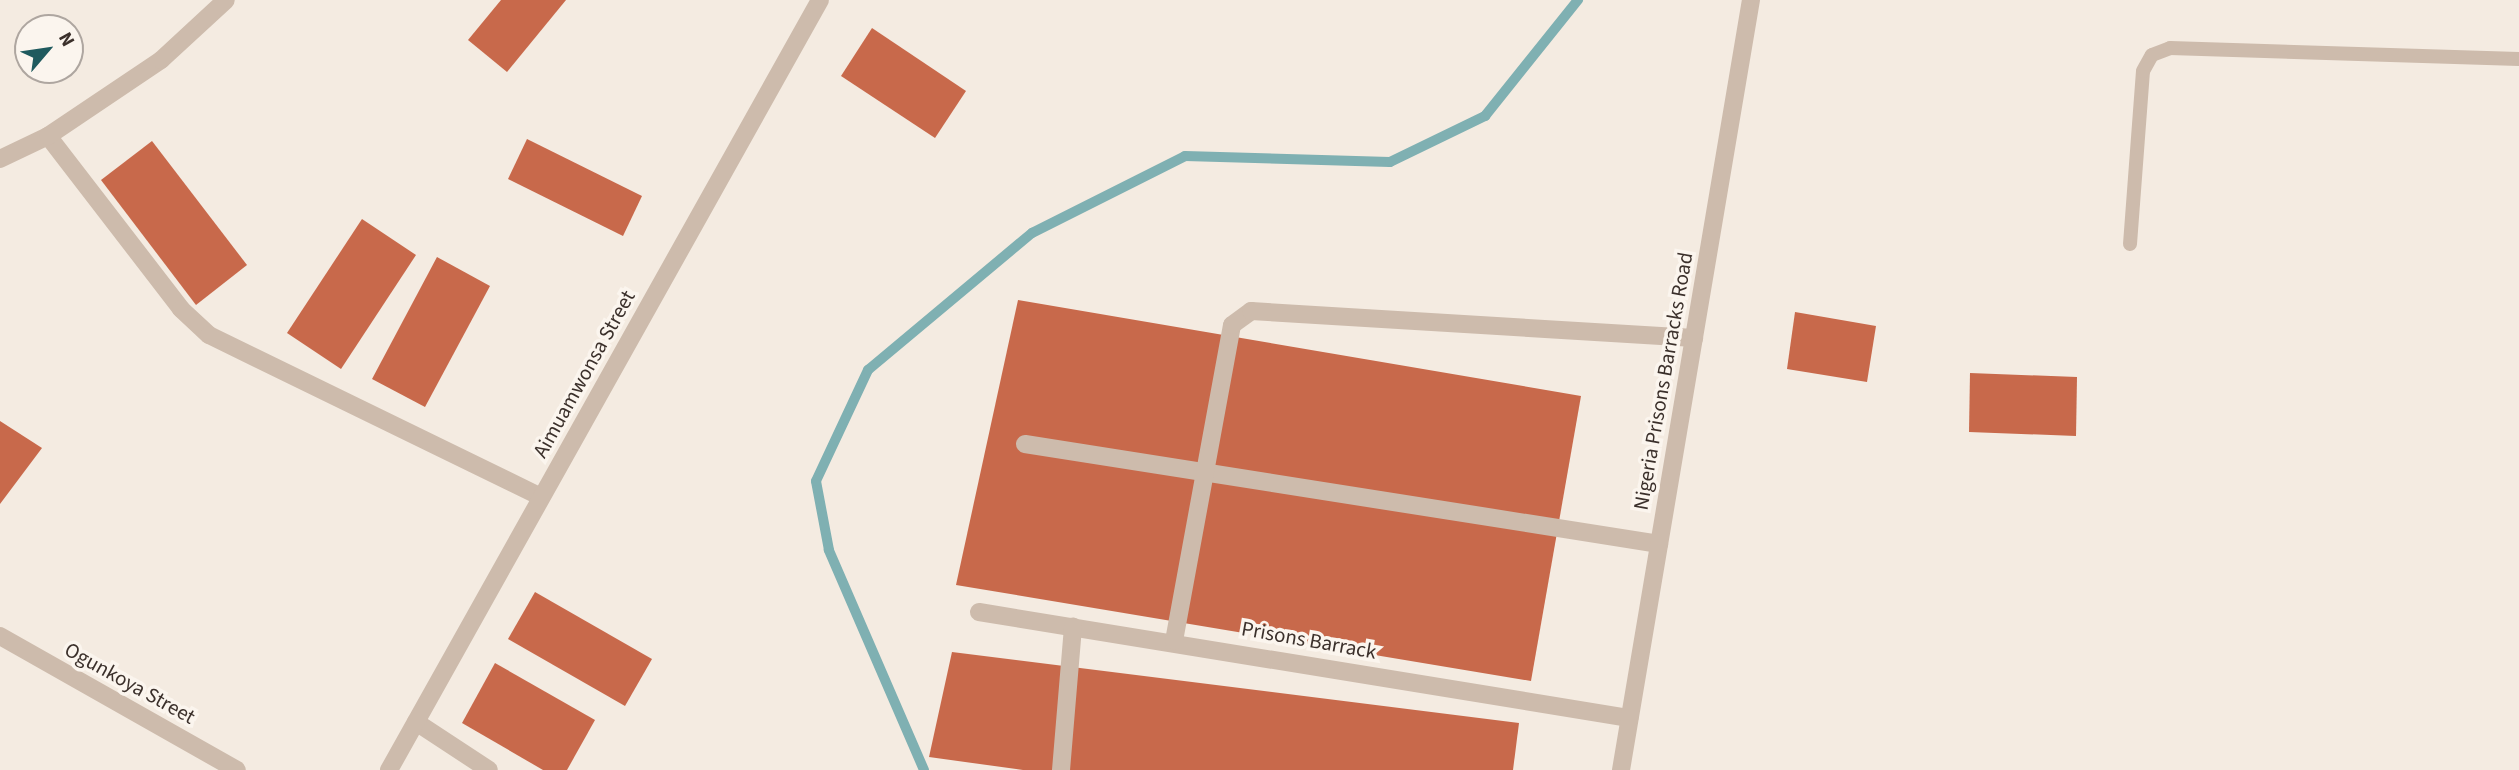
<!DOCTYPE html>
<style>
body{margin:0}
#map{position:relative;width:2519px;height:770px;overflow:hidden;background:#f4ebe1;font-family:"Source Sans 3",sans-serif}
div>[style]{position:absolute}
.stream>*{height:10px;margin:-5px;padding:0 5px;transform-origin:5px;border-radius:5px;background:#7fb0b2}
.building>*{inset:0;background:#c8694b}
.service>*{height:14px;margin:-7px;padding:0 7px;transform-origin:7px;border-radius:7px;background:#cdbbac}
.minor>*{height:18px;margin:-9px;padding:0 9px;transform-origin:9px;border-radius:9px;background:#cdbbac}
.tertiary>*{height:18px;margin:-9px;padding:0 9px;transform-origin:9px;border-radius:9px;background:#cdbbac}
span{translate:-50% -50%;white-space:nowrap;text-align:center;line-height:1.15;-webkit-text-stroke:7px #fbf5ee;paint-order:stroke}
.street-label{font-size:21px;color:#3b302b}
.north{position:absolute;left:14px;top:14px;width:70px;height:70px;box-sizing:border-box;background:#fbf5ee;border:2px solid #aea6a0;border-radius:50%;rotate:61deg;font-size:19px;font-weight:700;line-height:28px;text-align:center;color:#3b302b}
.north::after{content:'';display:block;margin:auto;width:24px;height:32px;background:#1f5a5e;clip-path:polygon(50% 0,100% 100%,50% 72%,0 100%)}
</style>
<div id="map">
<div class="stream">
<div style="left:924px;top:770px;width:240px;rotate:-113.4deg"></div>
<div style="left:829px;top:550px;width:70px;rotate:-100.7deg"></div>
<div style="left:816px;top:481px;width:123px;rotate:-64.9deg"></div>
<div style="left:868px;top:370px;width:214px;rotate:-39.9deg"></div>
<div style="left:1032px;top:233px;width:171px;rotate:-26.7deg"></div>
<div style="left:1185px;top:156px;width:205px;rotate:1.7deg"></div>
<div style="left:1390px;top:162px;width:106px;rotate:-25.8deg"></div>
<div style="left:1485px;top:116px;width:149px;rotate:-51.3deg"></div>
</div>
<div class="building">
<div style="clip-path:polygon(501px 0,566px 0,507px 72px,468px 40px)"></div>
<div style="clip-path:polygon(872px 28px,966px 91px,935px 138px,841px 76px)"></div>
<div style="clip-path:polygon(527px 139px,642px 196px,623px 236px,508px 179px)"></div>
<div style="clip-path:polygon(152px 141px,247px 265px,196px 305px,101px 180px)"></div>
<div style="clip-path:polygon(362px 219px,416px 255px,341px 369px,287px 333px)"></div>
<div style="clip-path:polygon(437px 257px,490px 286px,425px 407px,372px 379px)"></div>
<div style="clip-path:polygon(1018px 300px,1581px 396px,1531px 681px,956px 585px)"></div>
<div style="clip-path:polygon(1795px 312px,1876px 326px,1867px 382px,1787px 369px)"></div>
<div style="clip-path:polygon(1970px 373px,2077px 377px,2076px 436px,1969px 432px)"></div>
<div style="clip-path:polygon(0 421px,42px 448px,0 504px)"></div>
<div style="clip-path:polygon(535px 592px,652px 659px,625px 706px,508px 639px)"></div>
<div style="clip-path:polygon(952px 652px,1519px 723px,1513px 770px,1023px 770px,929px 757px)"></div>
<div style="clip-path:polygon(495px 663px,595px 720px,567px 770px,543px 770px,462px 723px)"></div>
</div>
<div class="service">
<div style="left:2130px;top:244px;width:173px;rotate:-85.7deg"></div>
<div style="left:2143px;top:71px;width:18px;rotate:-61deg"></div>
<div style="left:2152px;top:55px;width:19px;rotate:-21deg"></div>
<div style="left:2170px;top:48px;width:349px;rotate:1.8deg"></div>
</div>
<div class="minor">
<div style="left:48px;top:136px;width:218px;rotate:52.4deg"></div>
<div style="left:181px;top:309px;width:38px;rotate:43deg"></div>
<div style="left:209px;top:335px;width:369px;rotate:26deg"></div>
<div style="left:1025px;top:444px;width:642px;rotate:8.96deg"></div>
<div style="left:979px;top:612px;width:659px;rotate:9.26deg"></div>
<div style="left:0;top:636px;width:272px;rotate:29.5deg"></div>
<div style="left:1174px;top:641px;width:321px;rotate:-79.6deg"></div>
<div style="left:1232px;top:325px;width:24px;rotate:-36deg"></div>
<div style="left:1251px;top:311px;width:444px;rotate:3.5deg"></div>
<div style="left:416px;top:722px;width:87px;rotate:33.3deg"></div>
<div style="left:389px;top:770px;width:882px;rotate:-60.76deg"></div>
<div style="left:1061px;top:770px;width:144px;rotate:-85.2deg"></div>
<div style="left:1621px;top:770px;width:781px;rotate:-80.42deg"></div>
</div>
<div class="tertiary">
<div style="left:0;top:159px;width:53px;rotate:-25.6deg"></div>
<div style="left:48px;top:136px;width:136px;rotate:-33.9deg"></div>
<div style="left:161px;top:60px;width:88px;rotate:-42.7deg"></div>
</div>
<div class="street-label">
<span style="left:584px;top:374px;rotate:-61deg">Aimuamwonsa Street</span>
<span style="left:1663px;top:381px;rotate:-80deg">Nigeria Prisons Barracks Road</span>
<span style="left:1309px;top:640px;rotate:10deg">Prisons Barrack</span>
<span style="left:130px;top:683px;rotate:29deg">Ogunkoya Street</span>
</div>
<div class="north">N</div>
</div>
